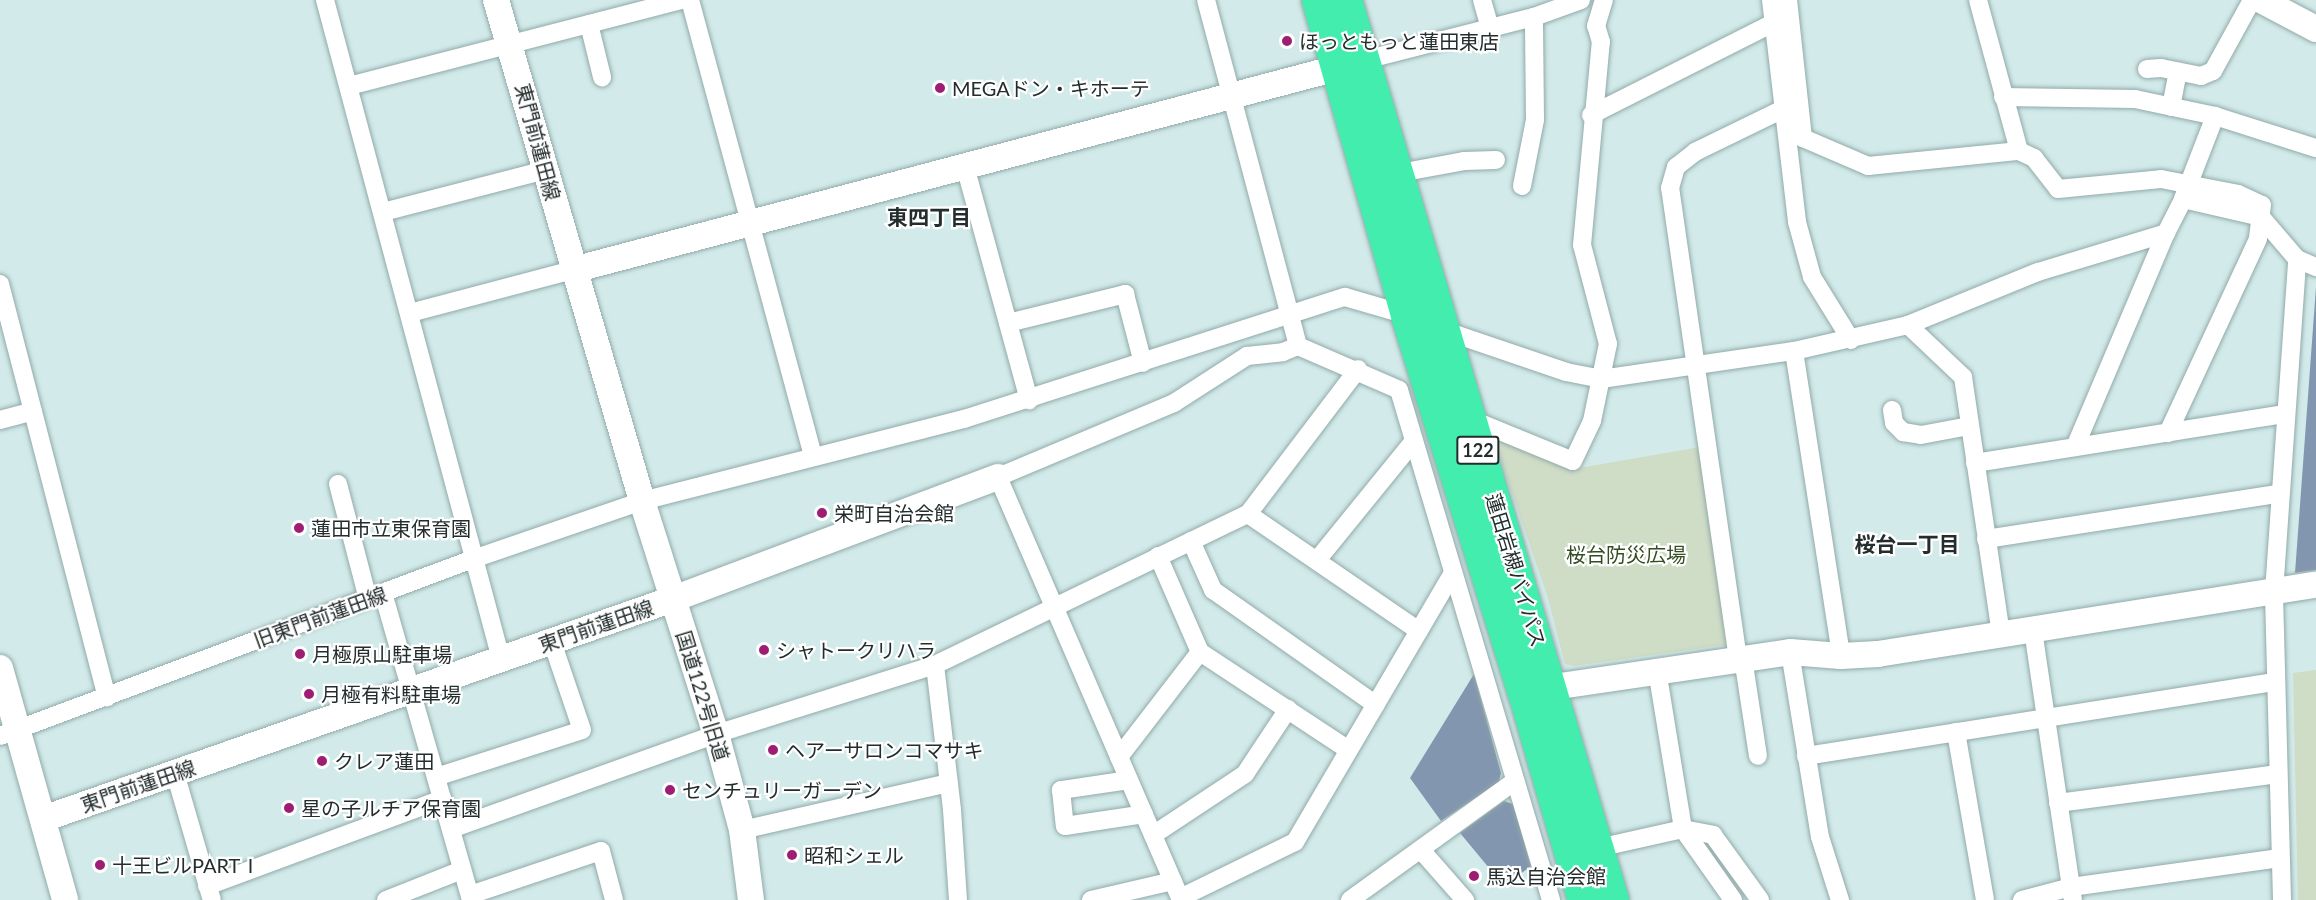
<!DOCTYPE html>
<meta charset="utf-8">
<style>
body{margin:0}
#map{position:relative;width:2316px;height:900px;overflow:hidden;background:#d2ebea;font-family:Lato,"Noto Sans JP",sans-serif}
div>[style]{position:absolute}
.green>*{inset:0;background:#cfdcc6}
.water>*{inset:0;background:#8396af}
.roads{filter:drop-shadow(0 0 2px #92aaa9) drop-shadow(0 0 2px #92aaa9)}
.street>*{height:18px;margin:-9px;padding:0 9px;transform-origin:9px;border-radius:9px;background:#fff}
.secondary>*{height:26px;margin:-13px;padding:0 13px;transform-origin:13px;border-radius:13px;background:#fff}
.highway>*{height:33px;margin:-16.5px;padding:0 16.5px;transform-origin:16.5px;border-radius:16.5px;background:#42edae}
.dots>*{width:16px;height:16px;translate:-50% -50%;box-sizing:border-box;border:3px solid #fff;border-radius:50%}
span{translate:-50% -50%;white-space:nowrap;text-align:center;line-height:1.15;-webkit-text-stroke:4.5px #fff;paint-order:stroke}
.shield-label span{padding:2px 4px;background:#fff;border:2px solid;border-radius:4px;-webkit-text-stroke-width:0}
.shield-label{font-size:18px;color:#242d2d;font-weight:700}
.poi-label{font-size:20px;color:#242d2d}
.left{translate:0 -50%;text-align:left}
.street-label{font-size:20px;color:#242d2d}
.park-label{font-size:20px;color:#344c22}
.neighbourhood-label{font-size:21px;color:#242d2d;font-weight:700}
</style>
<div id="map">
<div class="green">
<div style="clip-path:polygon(1491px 432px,1579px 468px,1700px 447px,1729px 638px,1724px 645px,1574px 666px,1565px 664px,1548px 598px)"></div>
<div style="clip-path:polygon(2316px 670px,2316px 900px,2298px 900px,2293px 673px)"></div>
</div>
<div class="water">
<div style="clip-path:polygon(2316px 287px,2316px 570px,2294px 573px,2295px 573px)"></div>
<div style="clip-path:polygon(1474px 674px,1501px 773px,1499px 782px,1441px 821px,1410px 778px)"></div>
<div style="clip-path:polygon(1504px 801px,1513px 804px,1531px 866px,1504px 886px,1460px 833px)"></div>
</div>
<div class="roads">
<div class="street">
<div style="left:325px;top:0;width:682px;rotate:75.05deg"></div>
<div style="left:690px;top:0;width:473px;rotate:74.9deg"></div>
<div style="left:1206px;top:0;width:358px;rotate:75.1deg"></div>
<div style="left:1482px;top:0;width:29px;rotate:74deg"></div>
<div style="left:1771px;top:0;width:224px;rotate:83.3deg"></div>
<div style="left:1797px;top:222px;width:57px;rotate:74.7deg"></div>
<div style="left:1812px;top:277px;width:74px;rotate:58.2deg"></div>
<div style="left:1788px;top:0;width:139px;rotate:83.8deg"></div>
<div style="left:1803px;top:138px;width:71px;rotate:23.3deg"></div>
<div style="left:1868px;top:166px;width:152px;rotate:-5.7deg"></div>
<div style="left:2019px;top:151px;width:17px;rotate:25deg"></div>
<div style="left:2034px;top:158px;width:39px;rotate:52deg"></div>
<div style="left:2058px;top:189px;width:103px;rotate:-5.5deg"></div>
<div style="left:2161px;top:179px;width:78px;rotate:11deg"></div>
<div style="left:2238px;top:194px;width:26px;rotate:25deg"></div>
<div style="left:2262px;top:205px;width:34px;rotate:97deg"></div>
<div style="left:2258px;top:239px;width:214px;rotate:114.9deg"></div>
<div style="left:1978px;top:0;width:156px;rotate:74.8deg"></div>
<div style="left:589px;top:24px;width:55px;rotate:76.2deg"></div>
<div style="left:1361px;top:61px;width:179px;rotate:-14.3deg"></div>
<div style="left:1534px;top:17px;width:50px;rotate:-19.9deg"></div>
<div style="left:2147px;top:69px;width:14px;rotate:-4deg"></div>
<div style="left:2161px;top:68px;width:41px;rotate:11.3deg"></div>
<div style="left:2201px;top:76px;width:13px;rotate:-23deg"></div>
<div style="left:2213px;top:71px;width:81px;rotate:-61.2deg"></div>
<div style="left:349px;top:86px;width:343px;rotate:-14.5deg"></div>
<div style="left:2003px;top:97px;width:132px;rotate:0.9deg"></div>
<div style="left:2135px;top:99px;width:82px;rotate:12deg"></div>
<div style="left:2215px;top:116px;width:106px;rotate:17.6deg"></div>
<div style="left:2171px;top:107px;width:36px;rotate:-79deg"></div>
<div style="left:1591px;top:115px;width:204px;rotate:-26.8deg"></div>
<div style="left:965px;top:166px;width:243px;rotate:74.7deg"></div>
<div style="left:1394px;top:174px;width:71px;rotate:-10.5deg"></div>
<div style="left:1464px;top:161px;width:32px;rotate:-2deg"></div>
<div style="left:1522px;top:186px;width:67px;rotate:-78.9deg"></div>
<div style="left:1535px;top:120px;width:103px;rotate:-90.6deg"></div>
<div style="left:2184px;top:196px;width:86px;rotate:-68.8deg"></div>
<div style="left:383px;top:212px;width:167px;rotate:-14.5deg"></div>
<div style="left:0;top:284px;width:427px;rotate:75.5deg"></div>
<div style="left:410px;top:313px;width:169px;rotate:-14.8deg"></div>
<div style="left:1008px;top:323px;width:121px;rotate:-13.9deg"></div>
<div style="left:1125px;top:294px;width:71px;rotate:75.4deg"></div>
<div style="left:1908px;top:325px;width:76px;rotate:43.4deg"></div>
<div style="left:1963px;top:377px;width:261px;rotate:81.6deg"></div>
<div style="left:1440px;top:329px;width:133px;rotate:18.8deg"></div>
<div style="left:1566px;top:372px;width:36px;rotate:11deg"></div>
<div style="left:1601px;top:379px;width:195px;rotate:-8.3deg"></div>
<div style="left:1794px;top:351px;width:117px;rotate:-12.8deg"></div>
<div style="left:1908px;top:325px;width:140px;rotate:-22.2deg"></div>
<div style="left:2038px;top:272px;width:134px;rotate:-16.9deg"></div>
<div style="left:2166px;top:233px;width:38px;rotate:-63deg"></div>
<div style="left:2183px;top:199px;width:80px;rotate:13deg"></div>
<div style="left:2261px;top:217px;width:55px;rotate:49.4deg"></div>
<div style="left:2297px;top:259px;width:21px;rotate:23deg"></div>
<div style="left:1794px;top:351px;width:309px;rotate:81.2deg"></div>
<div style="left:1892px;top:410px;width:13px;rotate:81deg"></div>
<div style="left:1894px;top:423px;width:13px;rotate:45deg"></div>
<div style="left:1903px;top:432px;width:18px;rotate:9deg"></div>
<div style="left:1921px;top:435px;width:49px;rotate:-10.6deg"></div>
<div style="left:1468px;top:418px;width:113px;rotate:22.3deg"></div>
<div style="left:1573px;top:461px;width:44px;rotate:-64.6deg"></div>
<div style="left:1592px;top:421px;width:79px;rotate:-78.3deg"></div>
<div style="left:1608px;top:344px;width:102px;rotate:-104.7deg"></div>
<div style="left:1582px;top:245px;width:204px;rotate:-84.7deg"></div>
<div style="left:1601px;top:42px;width:17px;rotate:-107deg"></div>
<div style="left:1596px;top:26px;width:27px;rotate:-73deg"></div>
<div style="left:0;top:420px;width:34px;rotate:-15deg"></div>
<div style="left:2075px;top:447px;width:233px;rotate:-67deg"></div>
<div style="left:1975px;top:463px;width:314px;rotate:-9deg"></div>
<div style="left:338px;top:484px;width:119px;rotate:75.4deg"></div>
<div style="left:1248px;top:514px;width:207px;rotate:34.4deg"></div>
<div style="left:1986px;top:539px;width:295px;rotate:-8.8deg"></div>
<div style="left:1191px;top:541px;width:54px;rotate:65.8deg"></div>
<div style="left:1213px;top:590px;width:199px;rotate:35.2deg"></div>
<div style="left:1158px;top:556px;width:105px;rotate:66.4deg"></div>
<div style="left:1200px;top:652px;width:176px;rotate:33.4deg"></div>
<div style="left:1318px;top:559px;width:152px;rotate:-50.9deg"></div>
<div style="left:383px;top:593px;width:319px;rotate:74deg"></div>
<div style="left:2033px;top:630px;width:273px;rotate:81.6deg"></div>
<div style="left:1790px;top:652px;width:187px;rotate:80.8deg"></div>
<div style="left:1820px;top:837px;width:66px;rotate:72.4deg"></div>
<div style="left:1743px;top:658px;width:99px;rotate:81.3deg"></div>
<div style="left:1738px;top:659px;width:476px;rotate:-98.2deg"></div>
<div style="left:1670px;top:188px;width:22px;rotate:-74deg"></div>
<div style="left:1676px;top:167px;width:24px;rotate:-38deg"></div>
<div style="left:1695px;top:152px;width:98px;rotate:-26deg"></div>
<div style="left:935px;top:665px;width:146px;rotate:83.3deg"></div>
<div style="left:952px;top:810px;width:90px;rotate:86.2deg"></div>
<div style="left:1657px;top:670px;width:161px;rotate:80.7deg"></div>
<div style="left:1683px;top:829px;width:87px;rotate:54.8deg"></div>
<div style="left:1956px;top:732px;width:170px;rotate:80.2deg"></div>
<div style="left:0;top:736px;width:505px;rotate:-20.52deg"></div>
<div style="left:473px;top:559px;width:179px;rotate:-18.9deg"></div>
<div style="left:642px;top:501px;width:332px;rotate:-14.3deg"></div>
<div style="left:964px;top:419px;width:400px;rotate:-17.8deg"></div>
<div style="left:1345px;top:297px;width:65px;rotate:16.2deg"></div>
<div style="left:1806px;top:756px;width:475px;rotate:-9deg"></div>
<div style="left:1119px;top:757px;width:133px;rotate:-52.4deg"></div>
<div style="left:175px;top:773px;width:132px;rotate:73.8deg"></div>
<div style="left:436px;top:777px;width:153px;rotate:-17.8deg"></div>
<div style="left:582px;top:730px;width:93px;rotate:-108.8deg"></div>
<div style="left:1129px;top:780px;width:69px;rotate:171.6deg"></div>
<div style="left:1061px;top:790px;width:36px;rotate:84deg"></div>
<div style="left:1065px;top:826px;width:80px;rotate:-8.6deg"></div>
<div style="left:2058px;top:803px;width:222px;rotate:-7.5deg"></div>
<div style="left:451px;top:829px;width:282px;rotate:-19.7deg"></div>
<div style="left:716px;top:734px;width:230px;rotate:-17.5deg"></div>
<div style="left:935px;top:665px;width:348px;rotate:-25.8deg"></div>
<div style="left:1248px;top:514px;width:182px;rotate:-52.8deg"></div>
<div style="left:742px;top:830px;width:212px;rotate:-12.8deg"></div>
<div style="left:1153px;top:835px;width:110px;rotate:-33.5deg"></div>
<div style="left:1245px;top:774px;width:78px;rotate:-56.5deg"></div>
<div style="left:1598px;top:848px;width:87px;rotate:-12.6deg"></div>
<div style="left:1683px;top:829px;width:31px;rotate:11deg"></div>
<div style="left:1713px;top:835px;width:80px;rotate:54.1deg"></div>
<div style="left:1421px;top:850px;width:67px;rotate:48.7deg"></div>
<div style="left:207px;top:886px;width:251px;rotate:-20.3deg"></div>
<div style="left:470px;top:895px;width:138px;rotate:-18.6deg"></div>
<div style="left:601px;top:851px;width:51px;rotate:75.1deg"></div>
<div style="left:1180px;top:898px;width:128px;rotate:-26deg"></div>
<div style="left:1295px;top:842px;width:311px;rotate:-59.6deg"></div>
<div style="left:386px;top:900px;width:82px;rotate:-21.5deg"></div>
<div style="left:1091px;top:900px;width:84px;rotate:-13deg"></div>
<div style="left:1181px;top:900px;width:461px;rotate:-113.4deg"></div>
<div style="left:998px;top:477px;width:191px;rotate:-22.8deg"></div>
<div style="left:1174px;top:403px;width:87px;rotate:-32.8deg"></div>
<div style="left:1247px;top:356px;width:36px;rotate:-6deg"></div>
<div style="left:1283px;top:352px;width:16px;rotate:-22deg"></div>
<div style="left:1298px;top:346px;width:110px;rotate:23.5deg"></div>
<div style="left:1399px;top:390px;width:532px;rotate:73.4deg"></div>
<div style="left:1350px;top:900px;width:203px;rotate:-35.8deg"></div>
<div style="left:2022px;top:900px;width:51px;rotate:-14.9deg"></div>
<div style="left:2071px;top:887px;width:211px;rotate:-7.9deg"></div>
<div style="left:2282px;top:900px;width:308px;rotate:-91.5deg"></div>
<div style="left:2274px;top:592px;width:334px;rotate:-86deg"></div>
</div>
<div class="secondary">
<div style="left:496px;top:0;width:522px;rotate:73.75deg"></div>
<div style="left:642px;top:501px;width:244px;rotate:72.4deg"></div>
<div style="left:716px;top:734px;width:99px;rotate:74.8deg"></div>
<div style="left:742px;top:830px;width:71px;rotate:82.7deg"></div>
<div style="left:2261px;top:0;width:62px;rotate:27.8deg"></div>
<div style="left:573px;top:270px;width:810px;rotate:-14.81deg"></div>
<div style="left:0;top:668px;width:241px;rotate:74.3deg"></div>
<div style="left:1533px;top:690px;width:260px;rotate:-8.4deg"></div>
<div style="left:1790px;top:652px;width:51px;rotate:4.5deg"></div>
<div style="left:1841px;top:656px;width:37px;rotate:-3deg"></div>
<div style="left:1878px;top:654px;width:443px;rotate:-9deg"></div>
<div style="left:43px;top:819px;width:667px;rotate:-19.25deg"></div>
<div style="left:673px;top:599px;width:347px;rotate:-20.6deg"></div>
</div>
<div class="highway">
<div style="left:1318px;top:0;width:327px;rotate:74.2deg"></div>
<div style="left:1407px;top:315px;width:395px;rotate:72.8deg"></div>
<div style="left:1524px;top:692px;width:216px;rotate:73.9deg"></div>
<div style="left:1345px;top:0;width:939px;rotate:73.48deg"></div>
</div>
</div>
<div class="dots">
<div style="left:1287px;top:41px;background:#9d1e73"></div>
<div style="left:940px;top:88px;background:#9d1e73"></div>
<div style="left:822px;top:513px;background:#9d1e73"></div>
<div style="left:299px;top:528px;background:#9d1e73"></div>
<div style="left:764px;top:650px;background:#9d1e73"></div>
<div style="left:300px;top:654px;background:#9d1e73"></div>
<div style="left:309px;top:694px;background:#9d1e73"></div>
<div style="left:773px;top:750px;background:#9d1e73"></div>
<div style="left:322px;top:761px;background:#9d1e73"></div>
<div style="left:670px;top:790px;background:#9d1e73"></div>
<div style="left:289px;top:808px;background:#9d1e73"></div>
<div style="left:792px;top:855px;background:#9d1e73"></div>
<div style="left:100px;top:865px;background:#9d1e73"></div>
<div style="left:1474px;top:876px;background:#9d1e73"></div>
</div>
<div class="shield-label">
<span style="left:1478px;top:450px">122</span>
</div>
<div class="poi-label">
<span class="left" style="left:1299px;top:41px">ほっともっと蓮田東店</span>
<span class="left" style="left:952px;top:88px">MEGAドン・キホーテ</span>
<span class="left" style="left:834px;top:513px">栄町自治会館</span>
<span class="left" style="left:311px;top:528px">蓮田市立東保育園</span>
<span class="left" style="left:776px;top:650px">シャトークリハラ</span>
<span class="left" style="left:312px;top:654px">月極原山駐車場</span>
<span class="left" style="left:321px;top:694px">月極有料駐車場</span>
<span class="left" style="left:785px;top:750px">ヘアーサロンコマサキ</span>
<span class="left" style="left:334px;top:761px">クレア蓮田</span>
<span class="left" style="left:682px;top:790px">センチュリーガーデン</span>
<span class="left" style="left:301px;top:808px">星の子ルチア保育園</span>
<span class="left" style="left:804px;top:855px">昭和シェル</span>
<span class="left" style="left:112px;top:865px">十王ビルPARTⅠ</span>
<span class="left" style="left:1486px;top:876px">馬込自治会館</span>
</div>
<div class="street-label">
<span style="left:538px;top:142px;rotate:75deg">東門前蓮田線</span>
<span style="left:1516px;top:570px;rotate:73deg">蓮田岩槻バイパス</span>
<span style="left:320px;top:617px;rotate:-20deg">旧東門前蓮田線</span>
<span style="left:596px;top:626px;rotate:-19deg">東門前蓮田線</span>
<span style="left:703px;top:696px;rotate:73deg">国道122号旧道</span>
<span style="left:138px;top:786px;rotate:-19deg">東門前蓮田線</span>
</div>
<div class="park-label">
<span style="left:1626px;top:554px">桜台防災広場</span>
</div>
<div class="neighbourhood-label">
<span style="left:929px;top:217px">東四丁目</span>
<span style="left:1907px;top:544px">桜台一丁目</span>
</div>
</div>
